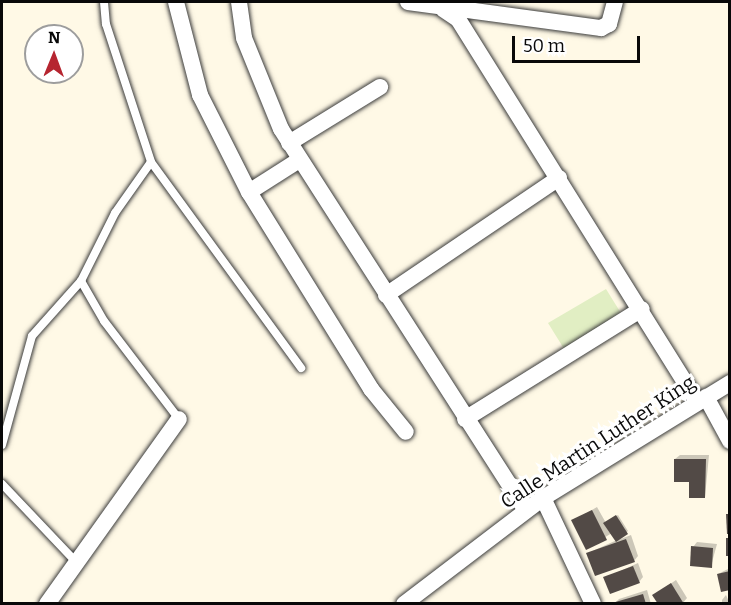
<!DOCTYPE html>
<style>
body{margin:0}
#map{position:relative;width:731px;height:605px;overflow:hidden;background:#fff9e6;font-family:Bitter,serif}
div>[style]{position:absolute}
.pitch>*{inset:0;background:#e1eec3}
.shadow>*{inset:0;background:#0003}
.building>*{inset:0;background:#524a46}
.roads{filter:drop-shadow(0 0 2px #3c3c3c) drop-shadow(0 0 2px #3c3c3c)}
.service>*{height:8px;margin:-4px;padding:0 4px;transform-origin:4px;border-radius:4px;background:#fff}
.minor>*{height:16px;margin:-8px;padding:0 8px;transform-origin:8px;border-radius:8px;background:#fff}
span{translate:-50% -50%;white-space:nowrap;text-align:center;line-height:1.15;-webkit-text-stroke:6px #fff;paint-order:stroke}
.street-label{font-size:20px;color:#090909}
.frame{position:absolute;inset:0;border:3px solid #090909;pointer-events:none}
.north{position:absolute;left:24px;top:24px;width:60px;height:60px;box-sizing:border-box;background:#fff;border:2px solid #9d9d9d;border-radius:50%;rotate:1deg;font-size:16px;font-weight:700;line-height:24px;text-align:center;color:#090909}
.north::after{content:'';display:block;margin:auto;width:21px;height:27px;background:#b62530;clip-path:polygon(50% 0,100% 100%,50% 72%,0 100%)}
.scale{position:absolute;left:512px;top:36px;width:128px;height:27px;box-sizing:border-box;border:3px solid #090909;border-top:0;padding-left:8px;font-size:18px;line-height:21px;white-space:nowrap;color:#090909;-webkit-text-stroke:4px #fff;paint-order:stroke}
</style>
<div id="map">
<div class="pitch">
<div style="clip-path:polygon(606px 289px,624px 318px,566px 352px,548px 323px)"></div>
</div>
<div class="shadow">
<div style="clip-path:polygon(680px 455px,709px 455px,705px 497px,675px 459px)"></div>
<div style="clip-path:polygon(597px 507px,606px 523px,618px 515px,628px 531px,618px 540px,631px 535px,638px 556px,634px 561px,588px 553px,617px 540px,612px 533px,587px 548px,573px 521px)"></div>
<div style="clip-path:polygon(697px 542px,717px 544px,711px 566px,693px 547px)"></div>
<div style="clip-path:polygon(638px 563px,643px 577px,639px 582px,605px 578px)"></div>
<div style="clip-path:polygon(730px 568px,730px 589px,718px 574px)"></div>
<div style="clip-path:polygon(676px 580px,687px 598px,682px 604px,654px 595px)"></div>
<div style="clip-path:polygon(647px 590px,651px 604px,614px 604px,619px 599px)"></div>
<div style="clip-path:polygon(726px 595px,730px 604px,722px 604px,722px 600px)"></div>
</div>
<div class="building">
<div style="clip-path:polygon(674px 459px,706px 459px,705px 498px,689px 498px,689px 482px,674px 482px)"></div>
<div style="clip-path:polygon(592px 510px,607px 540px,586px 550px,571px 520px)"></div>
<div style="clip-path:polygon(726px 514px,730px 514px,730px 534px,727px 534px)"></div>
<div style="clip-path:polygon(616px 515px,628px 534px,616px 542px,603px 523px)"></div>
<div style="clip-path:polygon(726px 538px,730px 538px,730px 556px,726px 556px)"></div>
<div style="clip-path:polygon(626px 539px,635px 562px,595px 576px,586px 553px)"></div>
<div style="clip-path:polygon(691px 546px,713px 548px,712px 568px,690px 566px)"></div>
<div style="clip-path:polygon(633px 566px,640px 583px,610px 594px,603px 577px)"></div>
<div style="clip-path:polygon(730px 571px,730px 590px,721px 592px,717px 574px)"></div>
<div style="clip-path:polygon(671px 583px,684px 604px,658px 604px,652px 595px)"></div>
<div style="clip-path:polygon(643px 594px,646px 604px,612px 604px,612px 603px)"></div>
</div>
<div class="roads">
<div class="service">
<div style="left:104px;top:2px;width:22px;rotate:85deg"></div>
<div style="left:106px;top:24px;width:145px;rotate:71.9deg"></div>
<div style="left:151px;top:162px;width:255px;rotate:53.9deg"></div>
<div style="left:81px;top:281px;width:46px;rotate:60.1deg"></div>
<div style="left:104px;top:321px;width:123px;rotate:52.6deg"></div>
<div style="left:2px;top:445px;width:113px;rotate:-74.6deg"></div>
<div style="left:32px;top:336px;width:74px;rotate:-48.3deg"></div>
<div style="left:81px;top:281px;width:76px;rotate:-63.4deg"></div>
<div style="left:115px;top:213px;width:62px;rotate:-54.8deg"></div>
<div style="left:2px;top:484px;width:110px;rotate:46.5deg"></div>
</div>
<div class="minor">
<div style="left:176px;top:2px;width:96px;rotate:75.5deg"></div>
<div style="left:200px;top:95px;width:109px;rotate:63.2deg"></div>
<div style="left:249px;top:192px;width:232px;rotate:58.2deg"></div>
<div style="left:371px;top:389px;width:55px;rotate:50.9deg"></div>
<div style="left:239px;top:2px;width:36px;rotate:82deg"></div>
<div style="left:244px;top:38px;width:98px;rotate:67.9deg"></div>
<div style="left:281px;top:129px;width:453px;rotate:57.3deg"></div>
<div style="left:408px;top:2px;width:195px;rotate:7.7deg"></div>
<div style="left:601px;top:28px;width:9px;rotate:-27deg"></div>
<div style="left:609px;top:24px;width:23px;rotate:-75deg"></div>
<div style="left:443px;top:9px;width:18px;rotate:34deg"></div>
<div style="left:458px;top:19px;width:451px;rotate:58deg"></div>
<div style="left:289px;top:143px;width:107px;rotate:-31.6deg"></div>
<div style="left:249px;top:192px;width:59px;rotate:-32.6deg"></div>
<div style="left:386px;top:295px;width:209px;rotate:-34.1deg"></div>
<div style="left:706px;top:397px;width:50px;rotate:61.4deg"></div>
<div style="left:465px;top:419px;width:208px;rotate:-31.9deg"></div>
<div style="left:543px;top:498px;width:117px;rotate:64.7deg"></div>
<div style="left:47px;top:604px;width:227px;rotate:-54.5deg"></div>
<div style="left:404px;top:604px;width:175px;rotate:-37.3deg"></div>
<div style="left:543px;top:498px;width:220px;rotate:-31.6deg"></div>
</div>
</div>
<div class="street-label">
<span style="left:598px;top:442px;rotate:-33deg">Calle Martin Luther King</span>
</div>
<div class="frame"></div>
<div class="north">N</div>
<div class="scale">50 m</div>
</div>
